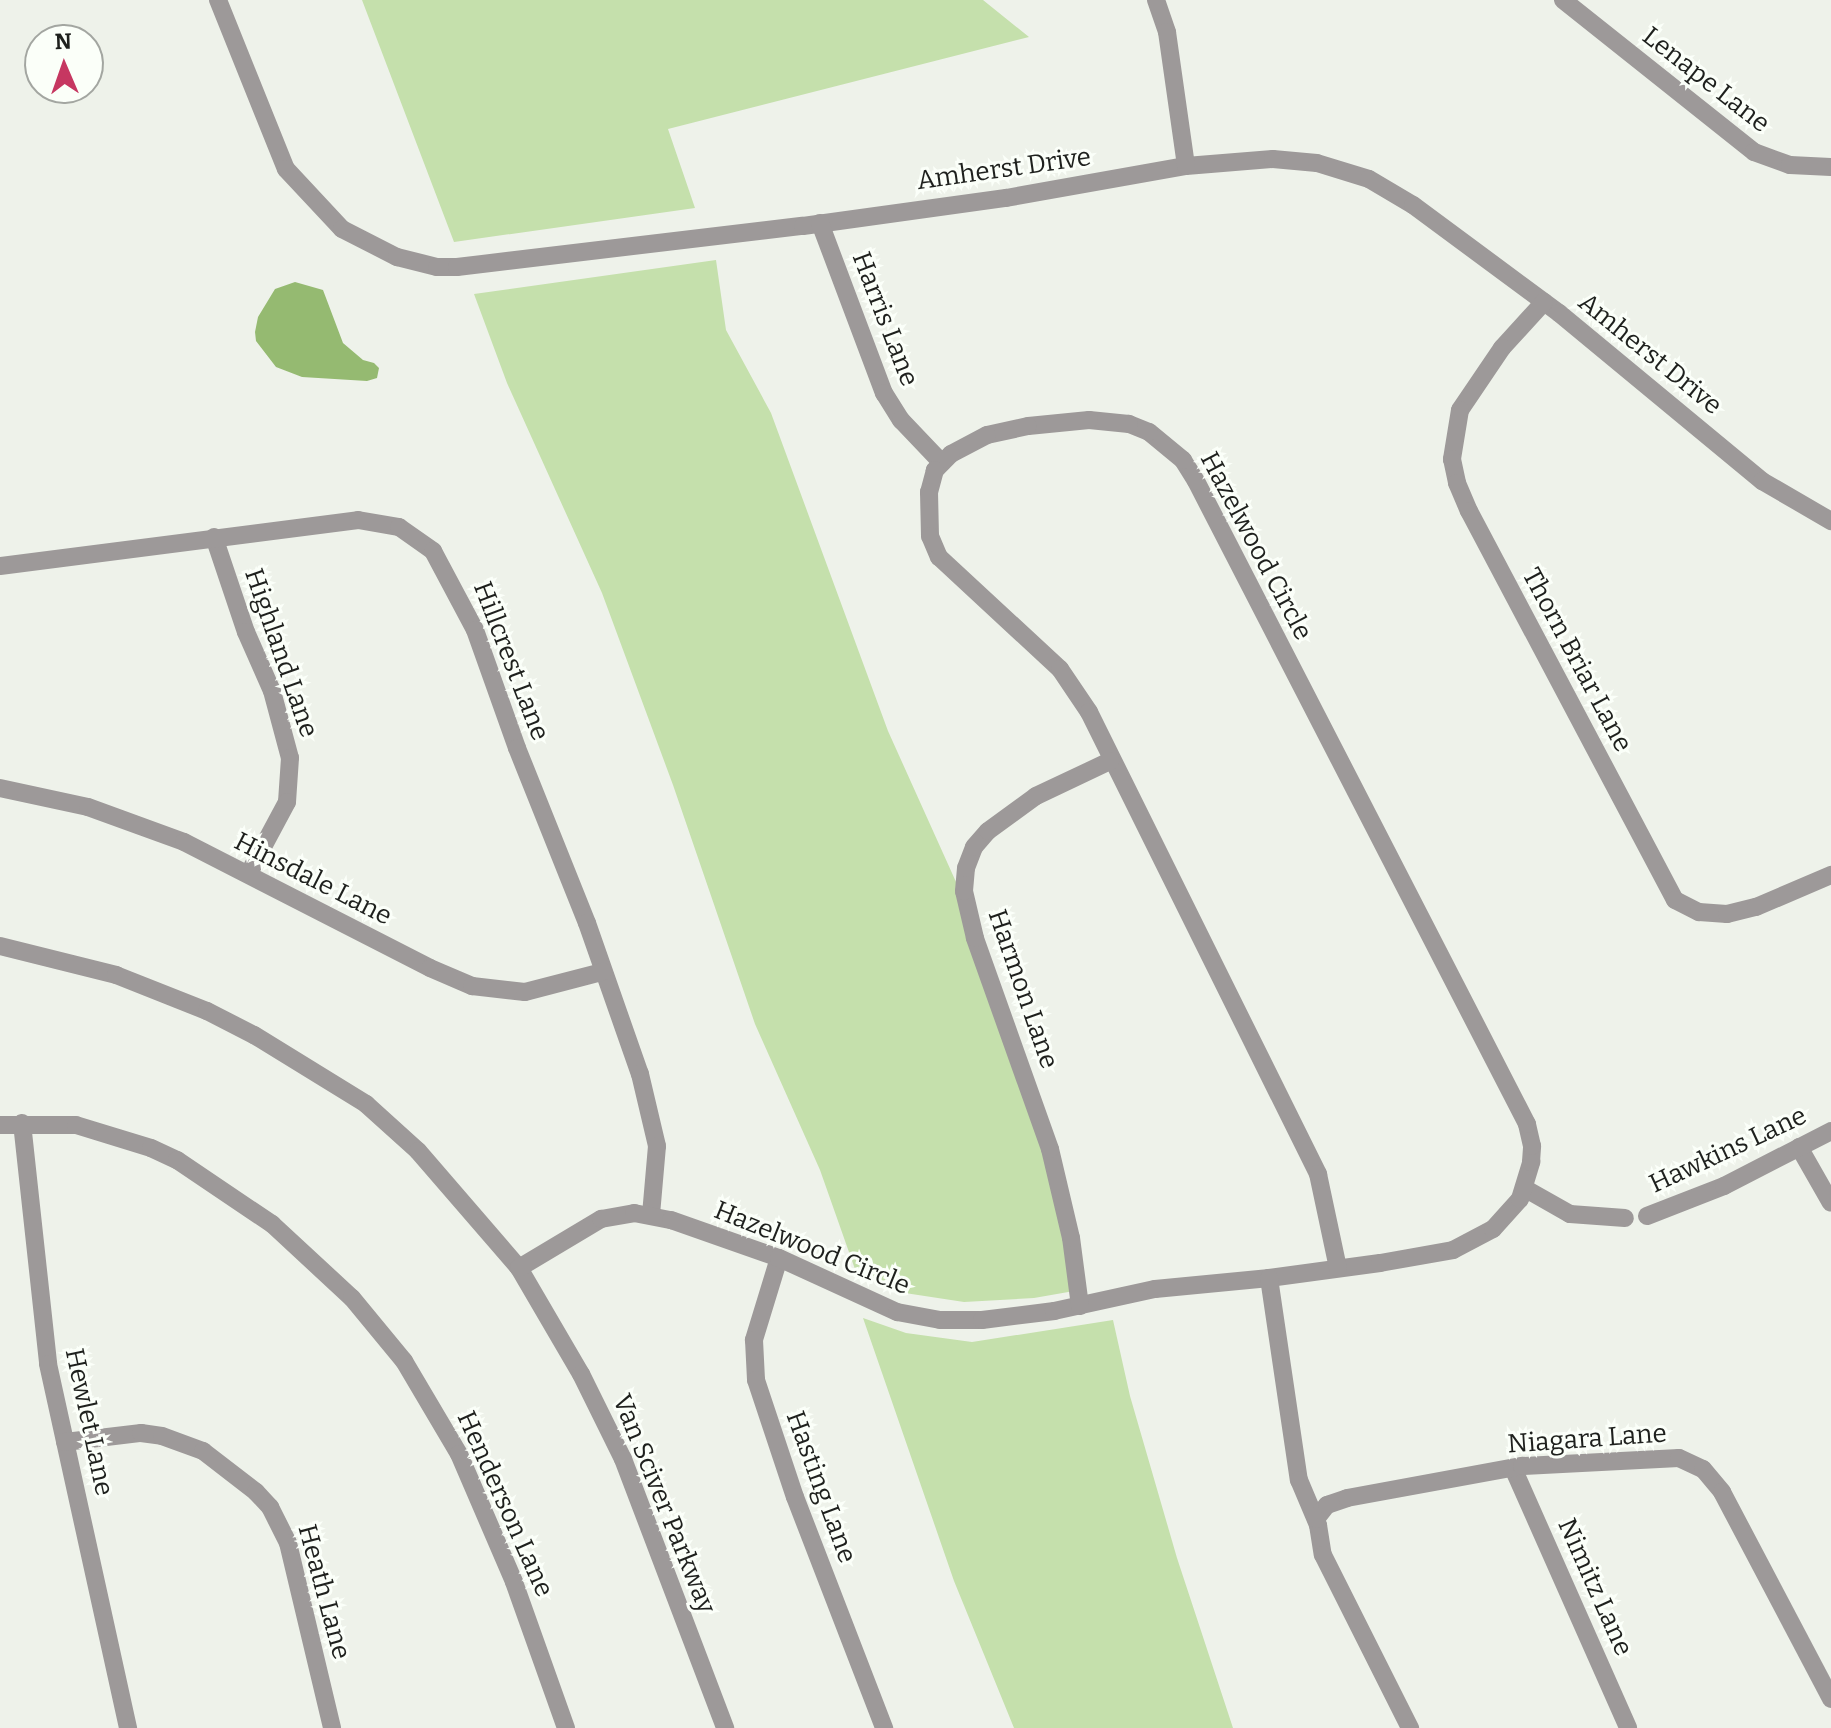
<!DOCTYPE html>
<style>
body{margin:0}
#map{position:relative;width:1831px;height:1728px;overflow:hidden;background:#eef2ea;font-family:Bitter,serif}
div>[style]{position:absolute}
.green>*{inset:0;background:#c5e0ac}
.water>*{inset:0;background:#95ba71}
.minor>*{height:18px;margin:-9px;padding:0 9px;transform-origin:9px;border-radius:9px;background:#9d9999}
span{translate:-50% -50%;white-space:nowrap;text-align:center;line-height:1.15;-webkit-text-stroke:6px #fbfff9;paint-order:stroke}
.street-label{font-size:26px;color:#1e201d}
.north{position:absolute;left:24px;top:24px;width:80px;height:80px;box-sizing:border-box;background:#fbfff9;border:2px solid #a3a6a1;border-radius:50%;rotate:358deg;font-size:22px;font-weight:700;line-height:32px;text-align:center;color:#1e201d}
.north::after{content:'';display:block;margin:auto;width:28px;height:36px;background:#c63761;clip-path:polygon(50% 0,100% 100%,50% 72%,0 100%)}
</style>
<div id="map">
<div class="green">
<div style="clip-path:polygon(362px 0,983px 0,1029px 37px,668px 129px,695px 208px,454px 242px)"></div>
<div style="clip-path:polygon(716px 260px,726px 330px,771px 413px,888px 731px,970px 913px,1043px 1126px,1074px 1291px,1034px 1298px,964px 1302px,905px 1293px,856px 1272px,820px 1170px,755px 1024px,673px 785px,602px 593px,507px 383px,474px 294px)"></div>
<div style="clip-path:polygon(863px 1318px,906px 1333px,972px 1342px,1113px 1320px,1130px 1396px,1177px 1558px,1233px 1728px,1014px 1728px,954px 1581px)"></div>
</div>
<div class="water">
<div style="clip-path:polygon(295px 282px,323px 290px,343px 343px,363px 360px,374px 363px,379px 368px,377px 378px,367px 381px,302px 377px,276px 367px,256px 341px,255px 332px,258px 317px,275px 289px)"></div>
</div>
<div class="minor">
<div style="left:218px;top:0;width:182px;rotate:68.1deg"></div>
<div style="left:286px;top:169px;width:82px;rotate:47deg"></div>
<div style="left:342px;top:229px;width:62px;rotate:27deg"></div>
<div style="left:397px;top:257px;width:41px;rotate:14deg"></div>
<div style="left:437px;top:267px;width:20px"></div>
<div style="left:457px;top:267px;width:348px;rotate:-6.8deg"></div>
<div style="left:803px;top:226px;width:205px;rotate:-7.9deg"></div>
<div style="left:1006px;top:198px;width:183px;rotate:-10.1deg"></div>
<div style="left:1186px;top:166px;width:87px;rotate:-4.6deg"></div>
<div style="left:1273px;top:159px;width:44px;rotate:5.2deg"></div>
<div style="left:1317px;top:163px;width:54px;rotate:17.1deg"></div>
<div style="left:1369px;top:179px;width:51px;rotate:30.6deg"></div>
<div style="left:1413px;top:205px;width:182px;rotate:36.5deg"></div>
<div style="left:1559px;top:313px;width:264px;rotate:39.6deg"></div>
<div style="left:1762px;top:481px;width:80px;rotate:30.1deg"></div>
<div style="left:1156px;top:0;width:34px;rotate:71deg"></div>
<div style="left:1167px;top:32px;width:135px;rotate:81.9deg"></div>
<div style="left:1563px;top:0;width:244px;rotate:38.5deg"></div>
<div style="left:1754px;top:152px;width:38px;rotate:20deg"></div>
<div style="left:1790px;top:165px;width:41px;rotate:2.8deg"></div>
<div style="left:820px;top:223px;width:182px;rotate:69.4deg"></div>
<div style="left:884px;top:393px;width:32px;rotate:58deg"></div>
<div style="left:901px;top:420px;width:59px;rotate:46.4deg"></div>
<div style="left:1544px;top:302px;width:62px;rotate:132.4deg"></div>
<div style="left:1502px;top:348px;width:75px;rotate:124.1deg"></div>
<div style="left:1460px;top:410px;width:50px;rotate:99.3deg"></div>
<div style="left:1452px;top:459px;width:25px;rotate:78deg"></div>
<div style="left:1457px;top:483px;width:30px;rotate:67deg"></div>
<div style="left:1469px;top:511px;width:440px;rotate:62.1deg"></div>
<div style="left:1675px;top:900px;width:27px;rotate:27deg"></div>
<div style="left:1699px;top:912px;width:28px;rotate:4deg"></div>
<div style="left:1727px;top:914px;width:30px;rotate:-14deg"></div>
<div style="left:1756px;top:907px;width:82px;rotate:-23.1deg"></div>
<div style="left:214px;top:537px;width:100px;rotate:71.4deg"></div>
<div style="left:246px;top:632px;width:64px;rotate:66.2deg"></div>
<div style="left:272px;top:691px;width:69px;rotate:75deg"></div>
<div style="left:290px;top:758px;width:44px;rotate:93.9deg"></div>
<div style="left:287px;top:802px;width:81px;rotate:118.2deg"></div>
<div style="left:0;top:566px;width:361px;rotate:-7.3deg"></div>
<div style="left:358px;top:520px;width:42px;rotate:9.7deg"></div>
<div style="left:399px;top:527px;width:42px;rotate:35.2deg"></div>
<div style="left:433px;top:551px;width:89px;rotate:62deg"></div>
<div style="left:475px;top:630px;width:125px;rotate:70.4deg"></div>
<div style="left:517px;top:748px;width:188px;rotate:68.2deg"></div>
<div style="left:587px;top:923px;width:160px;rotate:70.7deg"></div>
<div style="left:640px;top:1074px;width:74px;rotate:76.7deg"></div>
<div style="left:657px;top:1146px;width:69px;rotate:95deg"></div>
<div style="left:0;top:788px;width:90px;rotate:12.2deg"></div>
<div style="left:88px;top:807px;width:102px;rotate:20deg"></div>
<div style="left:184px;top:842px;width:276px;rotate:27.1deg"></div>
<div style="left:430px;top:968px;width:46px;rotate:23.2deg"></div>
<div style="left:472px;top:986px;width:53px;rotate:6.5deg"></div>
<div style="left:525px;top:992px;width:80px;rotate:-14.6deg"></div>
<div style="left:0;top:946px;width:120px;rotate:14deg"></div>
<div style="left:116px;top:975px;width:98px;rotate:21.6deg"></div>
<div style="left:207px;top:1011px;width:53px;rotate:27.1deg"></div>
<div style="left:254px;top:1035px;width:132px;rotate:31.6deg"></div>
<div style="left:366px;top:1104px;width:70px;rotate:42.1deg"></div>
<div style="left:418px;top:1151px;width:155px;rotate:49.2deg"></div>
<div style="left:519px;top:1268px;width:123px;rotate:59.7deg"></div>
<div style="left:581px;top:1374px;width:95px;rotate:63.7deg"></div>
<div style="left:623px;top:1459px;width:288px;rotate:69.2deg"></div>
<div style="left:22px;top:1123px;width:242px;rotate:83.8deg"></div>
<div style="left:48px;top:1364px;width:373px;rotate:77.6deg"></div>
<div style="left:0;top:1125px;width:76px"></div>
<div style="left:76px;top:1125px;width:78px;rotate:17deg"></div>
<div style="left:151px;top:1148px;width:29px;rotate:25deg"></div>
<div style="left:177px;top:1160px;width:115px;rotate:34deg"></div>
<div style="left:272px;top:1224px;width:109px;rotate:42.8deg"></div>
<div style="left:352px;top:1298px;width:82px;rotate:50.5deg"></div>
<div style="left:404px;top:1361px;width:108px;rotate:59.4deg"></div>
<div style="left:459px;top:1454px;width:139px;rotate:66.7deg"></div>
<div style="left:514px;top:1582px;width:155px;rotate:70.4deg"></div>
<div style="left:1799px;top:1147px;width:64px;rotate:60.3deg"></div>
<div style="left:1524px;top:1188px;width:53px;rotate:29.5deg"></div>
<div style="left:1570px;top:1214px;width:55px;rotate:4.2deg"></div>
<div style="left:1647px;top:1216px;width:83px;rotate:-21.3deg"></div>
<div style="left:1724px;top:1186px;width:120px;rotate:-27.2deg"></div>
<div style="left:779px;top:1258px;width:86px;rotate:107deg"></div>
<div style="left:754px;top:1340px;width:40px;rotate:87.1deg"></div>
<div style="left:756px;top:1380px;width:123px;rotate:71.6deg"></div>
<div style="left:795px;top:1497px;width:248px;rotate:68.9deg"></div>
<div style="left:519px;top:1268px;width:96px;rotate:-30.9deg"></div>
<div style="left:601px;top:1219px;width:34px;rotate:-10deg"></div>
<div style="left:634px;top:1213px;width:38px;rotate:11deg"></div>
<div style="left:671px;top:1220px;width:114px;rotate:19.4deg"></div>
<div style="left:779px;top:1258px;width:130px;rotate:24.6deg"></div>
<div style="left:897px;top:1312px;width:44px;rotate:10.5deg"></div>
<div style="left:940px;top:1320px;width:42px"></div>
<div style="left:982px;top:1320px;width:73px;rotate:-7.1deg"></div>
<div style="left:1054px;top:1311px;width:103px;rotate:-12.3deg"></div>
<div style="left:1155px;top:1289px;width:115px;rotate:-5.5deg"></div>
<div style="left:1269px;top:1278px;width:112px;rotate:-7.7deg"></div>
<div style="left:1380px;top:1263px;width:74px;rotate:-10.1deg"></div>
<div style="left:1453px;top:1250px;width:45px;rotate:-27.7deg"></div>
<div style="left:1493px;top:1229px;width:40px;rotate:-48deg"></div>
<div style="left:1520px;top:1199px;width:39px;rotate:-73deg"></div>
<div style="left:1531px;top:1162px;width:16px;rotate:-86deg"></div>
<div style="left:1532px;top:1146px;width:23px;rotate:-103deg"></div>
<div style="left:1527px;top:1124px;width:723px;rotate:-117.24deg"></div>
<div style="left:1196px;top:481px;width:25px;rotate:-122deg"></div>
<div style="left:1183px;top:460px;width:44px;rotate:-140.5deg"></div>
<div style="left:1149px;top:432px;width:22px;rotate:-158deg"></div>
<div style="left:1129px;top:424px;width:40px;rotate:-174.3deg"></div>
<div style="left:1089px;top:420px;width:61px;rotate:174.4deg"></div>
<div style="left:1028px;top:426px;width:42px;rotate:167.6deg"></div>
<div style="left:987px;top:435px;width:41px;rotate:152.2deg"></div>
<div style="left:951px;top:454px;width:23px;rotate:135deg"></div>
<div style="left:935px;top:470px;width:23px;rotate:105deg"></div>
<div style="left:929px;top:492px;width:44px;rotate:88.7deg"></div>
<div style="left:930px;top:536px;width:23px;rotate:67deg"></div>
<div style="left:939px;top:557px;width:165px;rotate:42.8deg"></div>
<div style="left:1060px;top:669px;width:52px;rotate:56deg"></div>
<div style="left:1089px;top:712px;width:516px;rotate:63.63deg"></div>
<div style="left:1318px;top:1174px;width:96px;rotate:78deg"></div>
<div style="left:1269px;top:1278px;width:204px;rotate:81.6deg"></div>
<div style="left:1299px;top:1480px;width:49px;rotate:67.1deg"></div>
<div style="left:1318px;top:1525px;width:30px;rotate:81deg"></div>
<div style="left:1323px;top:1555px;width:194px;rotate:63.3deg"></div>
<div style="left:1080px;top:1306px;width:69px;rotate:-97.5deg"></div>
<div style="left:1071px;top:1238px;width:91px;rotate:-103.3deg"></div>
<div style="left:1050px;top:1149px;width:224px;rotate:-109.6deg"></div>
<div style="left:975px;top:938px;width:48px;rotate:-103.2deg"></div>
<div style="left:964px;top:891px;width:23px;rotate:-85deg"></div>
<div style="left:966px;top:868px;width:22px;rotate:-69deg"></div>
<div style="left:974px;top:847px;width:21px;rotate:-49deg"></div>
<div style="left:988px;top:831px;width:59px;rotate:-36.1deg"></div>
<div style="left:1036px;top:796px;width:82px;rotate:-25.3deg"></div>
<div style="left:65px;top:1442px;width:77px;rotate:-6.8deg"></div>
<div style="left:141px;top:1433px;width:21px;rotate:8deg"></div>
<div style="left:162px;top:1436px;width:44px;rotate:20.1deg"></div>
<div style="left:203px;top:1451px;width:67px;rotate:37.7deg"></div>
<div style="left:256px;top:1492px;width:21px;rotate:47deg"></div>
<div style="left:270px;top:1507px;width:40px;rotate:63.4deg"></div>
<div style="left:288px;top:1543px;width:190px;rotate:76.6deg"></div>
<div style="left:1513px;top:1468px;width:284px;rotate:66.1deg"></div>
<div style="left:1316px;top:1519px;width:18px;rotate:-52deg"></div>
<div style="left:1327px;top:1505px;width:21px;rotate:-19deg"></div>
<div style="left:1347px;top:1498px;width:178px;rotate:-10.4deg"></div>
<div style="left:1522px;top:1466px;width:157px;rotate:-2.9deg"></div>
<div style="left:1679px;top:1458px;width:26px;rotate:25deg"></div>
<div style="left:1703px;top:1469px;width:30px;rotate:50deg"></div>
<div style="left:1722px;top:1492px;width:234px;rotate:62.2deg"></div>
</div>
<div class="street-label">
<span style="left:1706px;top:80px;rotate:38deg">Lenape Lane</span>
<span style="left:1004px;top:169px;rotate:-8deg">Amherst Drive</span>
<span style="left:885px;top:319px;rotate:69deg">Harris Lane</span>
<span style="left:1650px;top:354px;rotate:39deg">Amherst Drive</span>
<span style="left:1256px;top:546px;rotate:62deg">Hazelwood Circle</span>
<span style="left:281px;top:653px;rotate:71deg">Highland Lane</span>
<span style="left:1577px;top:660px;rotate:62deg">Thorn Briar Lane</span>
<span style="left:511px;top:661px;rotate:69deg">Hillcrest Lane</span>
<span style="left:313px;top:879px;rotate:27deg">Hinsdale Lane</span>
<span style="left:1023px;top:989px;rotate:71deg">Harmon Lane</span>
<span style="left:1728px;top:1150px;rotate:-25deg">Hawkins Lane</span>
<span style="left:812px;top:1248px;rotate:22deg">Hazelwood Circle</span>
<span style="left:89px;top:1422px;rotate:78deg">Hewlet Lane</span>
<span style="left:1587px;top:1439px;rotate:-4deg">Niagara Lane</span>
<span style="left:821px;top:1487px;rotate:70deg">Hasting Lane</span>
<span style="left:505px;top:1504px;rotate:66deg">Henderson Lane</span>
<span style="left:664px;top:1504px;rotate:68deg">Van Sciver Parkway</span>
<span style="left:1595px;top:1587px;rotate:66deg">Nimitz Lane</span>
<span style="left:324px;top:1592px;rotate:75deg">Heath Lane</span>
</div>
<div class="north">N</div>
</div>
